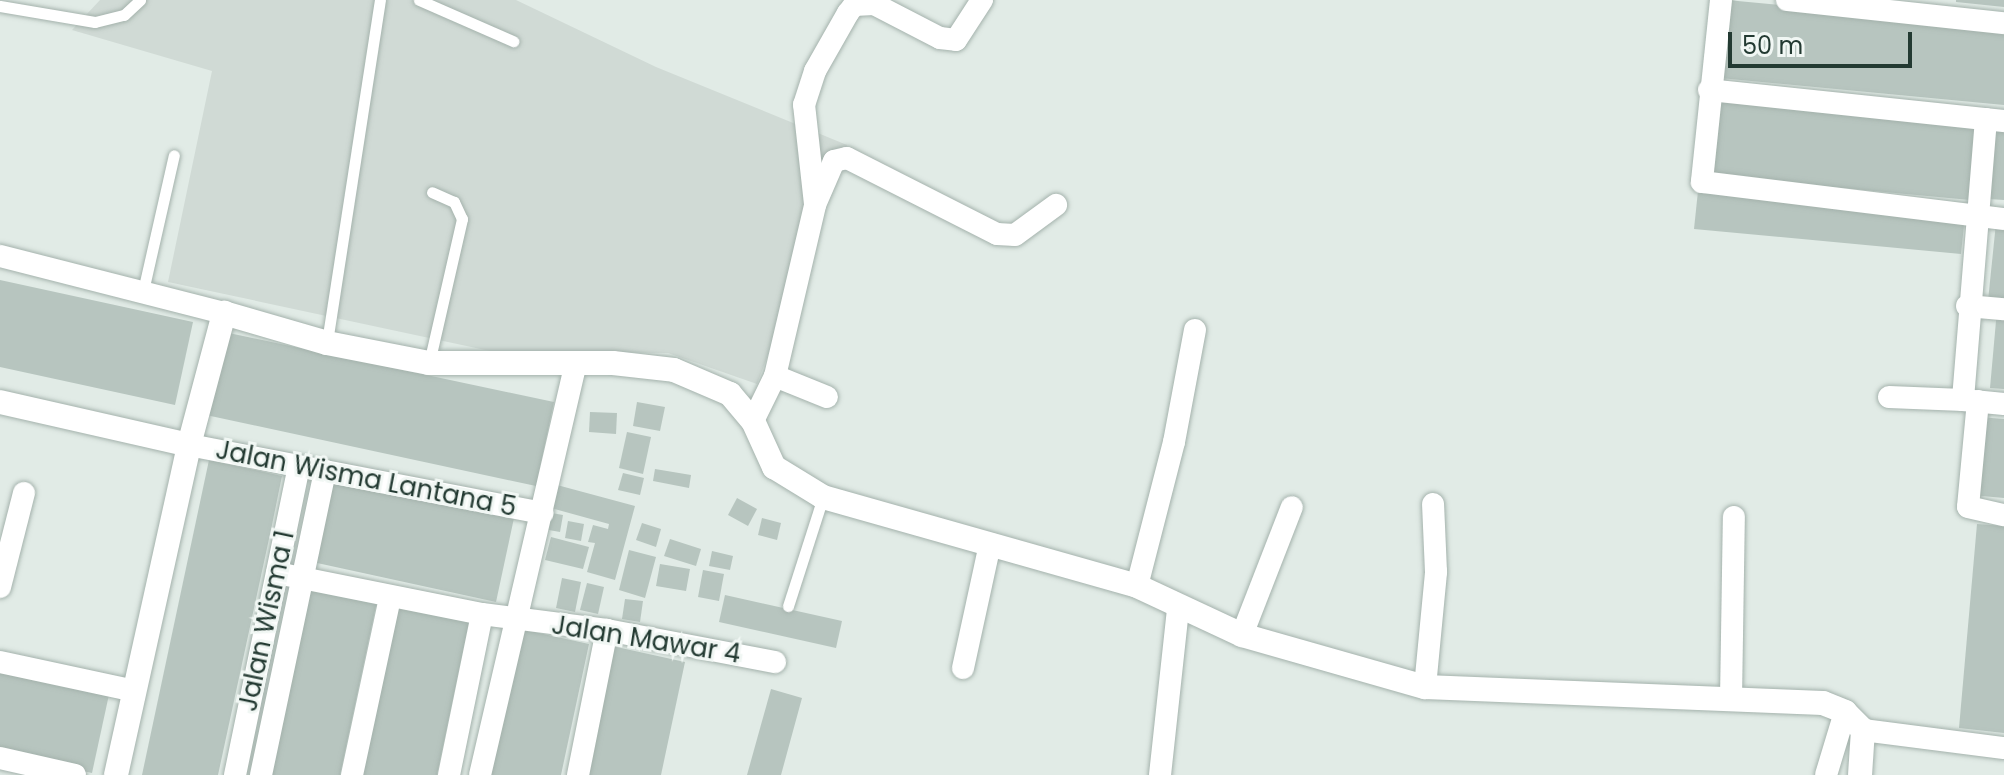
<!DOCTYPE html>
<style>
body{margin:0}
#map{position:relative;width:2004px;height:775px;overflow:hidden;background:#e1ebe6;font-family:Poppins,sans-serif}
div>[style]{position:absolute}
.built>*{inset:0;background:#d0dad5}
.building>*{inset:0;background:#b7c5bf}
.roads{filter:drop-shadow(0 0 2px #a4b2ac) drop-shadow(0 0 2px #a4b2ac)}
.service>*{height:11px;margin:-5.5px;padding:0 5.5px;transform-origin:5.5px;border-radius:5.5px;background:#fff}
.minor>*{height:22px;margin:-11px;padding:0 11px;transform-origin:11px;border-radius:11px;background:#fff}
.tertiary>*{height:24px;margin:-12px;padding:0 12px;transform-origin:12px;border-radius:12px;background:#fff}
span{translate:-50% -50%;white-space:nowrap;text-align:center;line-height:1.15;-webkit-text-stroke:6px #f1f7f4;paint-order:stroke}
.street-label{font-size:26px;color:#233a32}
.scale{position:absolute;left:1728px;top:32px;width:184px;height:36px;box-sizing:border-box;border:4px solid #233a32;border-top:0;padding-left:10px;font-size:24px;line-height:28px;white-space:nowrap;color:#233a32;-webkit-text-stroke:6px #f1f7f4;paint-order:stroke}
</style>
<div id="map">
<div class="built">
<div style="clip-path:polygon(100px 0,516px 0,656px 67px,847px 145px,757px 384px,668px 353px,490px 351px,168px 282px,212px 71px,72px 30px)"></div>
</div>
<div class="building">
<div style="clip-path:polygon(1727px 0,2004px 26px,2004px 105px,1720px 78px)"></div>
<div style="clip-path:polygon(1956px 0,2004px 0,2004px 7px,1956px 2px)"></div>
<div style="clip-path:polygon(1709px 97px,1977px 122px,1970px 200px,1702px 175px)"></div>
<div style="clip-path:polygon(1995px 121px,2004px 121px,2004px 200px,1988px 199px)"></div>
<div style="clip-path:polygon(1698px 191px,1965px 216px,1961px 254px,1694px 229px)"></div>
<div style="clip-path:polygon(1996px 223px,2004px 223px,2004px 302px,1988px 301px)"></div>
<div style="clip-path:polygon(0 280px,193px 322px,175px 405px,0 367px)"></div>
<div style="clip-path:polygon(1997px 310px,2004px 311px,2004px 389px,1990px 388px)"></div>
<div style="clip-path:polygon(224px 332px,554px 402px,536px 486px,206px 415px)"></div>
<div style="clip-path:polygon(637px 402px,665px 407px,660px 431px,633px 426px)"></div>
<div style="clip-path:polygon(590px 412px,617px 413px,616px 434px,589px 432px)"></div>
<div style="clip-path:polygon(1979px 417px,2004px 419px,2004px 498px,1971px 495px)"></div>
<div style="clip-path:polygon(627px 432px,651px 437px,643px 474px,619px 468px)"></div>
<div style="clip-path:polygon(209px 460px,282px 476px,272px 525px,218px 775px,142px 775px)"></div>
<div style="clip-path:polygon(655px 469px,691px 475px,689px 488px,653px 481px)"></div>
<div style="clip-path:polygon(623px 473px,644px 478px,640px 495px,618px 490px)"></div>
<div style="clip-path:polygon(326px 478px,514px 518px,496px 602px,308px 561px)"></div>
<div style="clip-path:polygon(557px 485px,635px 506px,615px 580px,587px 572px,595px 543px,588px 542px,593px 525px,608px 529px,609px 524px,551px 508px)"></div>
<div style="clip-path:polygon(737px 498px,757px 509px,748px 526px,728px 515px)"></div>
<div style="clip-path:polygon(546px 512px,563px 515px,560px 532px,543px 529px)"></div>
<div style="clip-path:polygon(762px 518px,781px 523px,777px 540px,758px 535px)"></div>
<div style="clip-path:polygon(568px 521px,584px 524px,581px 541px,565px 538px)"></div>
<div style="clip-path:polygon(642px 523px,661px 529px,656px 547px,636px 540px)"></div>
<div style="clip-path:polygon(1977px 524px,2004px 526px,2004px 733px,1959px 728px)"></div>
<div style="clip-path:polygon(551px 537px,589px 547px,583px 569px,545px 560px)"></div>
<div style="clip-path:polygon(670px 539px,701px 549px,696px 566px,664px 556px)"></div>
<div style="clip-path:polygon(629px 550px,656px 557px,645px 598px,619px 590px)"></div>
<div style="clip-path:polygon(712px 551px,733px 556px,730px 570px,709px 566px)"></div>
<div style="clip-path:polygon(660px 564px,690px 569px,686px 591px,656px 586px)"></div>
<div style="clip-path:polygon(703px 570px,724px 574px,719px 601px,698px 597px)"></div>
<div style="clip-path:polygon(562px 578px,581px 582px,575px 612px,556px 608px)"></div>
<div style="clip-path:polygon(587px 583px,604px 587px,598px 614px,580px 610px)"></div>
<div style="clip-path:polygon(304px 585px,377px 601px,340px 775px,264px 775px)"></div>
<div style="clip-path:polygon(725px 595px,842px 621px,836px 648px,719px 622px)"></div>
<div style="clip-path:polygon(625px 599px,643px 601px,640px 622px,622px 619px)"></div>
<div style="clip-path:polygon(396px 606px,469px 622px,437px 775px,360px 775px)"></div>
<div style="clip-path:polygon(516px 628px,589px 644px,561px 775px,485px 775px)"></div>
<div style="clip-path:polygon(612px 646px,685px 662px,661px 775px,584px 775px)"></div>
<div style="clip-path:polygon(0 666px,110px 690px,92px 773px,0 753px)"></div>
<div style="clip-path:polygon(771px 689px,802px 698px,781px 775px,747px 775px)"></div>
</div>
<div class="roads">
<div class="service">
<div style="left:419px;top:0;width:103px;rotate:23.6deg"></div>
<div style="left:0;top:6px;width:96px;rotate:9.6deg"></div>
<div style="left:95px;top:22px;width:30px;rotate:-14deg"></div>
<div style="left:124px;top:15px;width:22px;rotate:-43deg"></div>
<div style="left:143px;top:291px;width:139px;rotate:-77.2deg"></div>
<div style="left:327px;top:342px;width:346px;rotate:-81.2deg"></div>
<div style="left:429px;top:363px;width:148px;rotate:-77.1deg"></div>
<div style="left:462px;top:219px;width:19px;rotate:-115deg"></div>
<div style="left:454px;top:202px;width:24px;rotate:-156deg"></div>
<div style="left:788px;top:606px;width:114px;rotate:-72.2deg"></div>
</div>
<div class="minor">
<div style="left:1721px;top:0;width:183px;rotate:96deg"></div>
<div style="left:1702px;top:182px;width:304px;rotate:7deg"></div>
<div style="left:1787px;top:0;width:218px;rotate:6.1deg"></div>
<div style="left:1709px;top:90px;width:297px;rotate:6deg"></div>
<div style="left:1986px;top:119px;width:282px;rotate:94.7deg"></div>
<div style="left:1963px;top:400px;width:41px;rotate:5.6deg"></div>
<div style="left:815px;top:204px;width:100px;rotate:-96.3deg"></div>
<div style="left:804px;top:105px;width:36px;rotate:-72deg"></div>
<div style="left:815px;top:71px;width:67px;rotate:-60.4deg"></div>
<div style="left:848px;top:13px;width:10px;rotate:-53deg"></div>
<div style="left:854px;top:5px;width:20px;rotate:-3deg"></div>
<div style="left:874px;top:4px;width:74px;rotate:27.3deg"></div>
<div style="left:940px;top:38px;width:16px;rotate:7deg"></div>
<div style="left:956px;top:40px;width:48px;rotate:-57deg"></div>
<div style="left:0;top:256px;width:231px;rotate:14.3deg"></div>
<div style="left:1967px;top:306px;width:37px;rotate:5deg"></div>
<div style="left:775px;top:376px;width:56px;rotate:22deg"></div>
<div style="left:1889px;top:397px;width:74px;rotate:2.3deg"></div>
<div style="left:1978px;top:401px;width:106px;rotate:95.4deg"></div>
<div style="left:1968px;top:507px;width:37px;rotate:13deg"></div>
<div style="left:753px;top:421px;width:50px;rotate:-63.9deg"></div>
<div style="left:775px;top:376px;width:176px;rotate:-76.8deg"></div>
<div style="left:815px;top:205px;width:48px;rotate:-66.6deg"></div>
<div style="left:834px;top:161px;width:13px;rotate:-13deg"></div>
<div style="left:847px;top:158px;width:168px;rotate:26.9deg"></div>
<div style="left:997px;top:234px;width:18px;rotate:3deg"></div>
<div style="left:1015px;top:235px;width:51px;rotate:-36.2deg"></div>
<div style="left:189px;top:445px;width:360px;rotate:10.9deg"></div>
<div style="left:277px;top:573px;width:209px;rotate:11.3deg"></div>
<div style="left:482px;top:614px;width:126px;rotate:7.3deg"></div>
<div style="left:607px;top:630px;width:171px;rotate:10.8deg"></div>
<div style="left:1137px;top:586px;width:149px;rotate:-75.6deg"></div>
<div style="left:1174px;top:442px;width:114px;rotate:-79.4deg"></div>
<div style="left:0;top:587px;width:97px;rotate:-75.7deg"></div>
<div style="left:1242px;top:635px;width:137px;rotate:-68.7deg"></div>
<div style="left:0;top:662px;width:138px;rotate:12.1deg"></div>
<div style="left:963px;top:668px;width:127px;rotate:-77.7deg"></div>
<div style="left:1425px;top:687px;width:116px;rotate:-84.5deg"></div>
<div style="left:1436px;top:572px;width:68px;rotate:-92.5deg"></div>
<div style="left:1731px;top:699px;width:182px;rotate:-89.1deg"></div>
<div style="left:1863px;top:730px;width:142px;rotate:7.3deg"></div>
<div style="left:0;top:758px;width:77px;rotate:12.8deg"></div>
<div style="left:235px;top:775px;width:315px;rotate:-78.3deg"></div>
<div style="left:261px;top:775px;width:311px;rotate:-78.1deg"></div>
<div style="left:352px;top:775px;width:182px;rotate:-77.9deg"></div>
<div style="left:449px;top:775px;width:164px;rotate:-78.4deg"></div>
<div style="left:480px;top:775px;width:423px;rotate:-76.9deg"></div>
<div style="left:578px;top:775px;width:148px;rotate:-78.7deg"></div>
<div style="left:1160px;top:775px;width:167px;rotate:-83.8deg"></div>
<div style="left:1826px;top:775px;width:66px;rotate:-73.2deg"></div>
</div>
<div class="tertiary">
<div style="left:0;top:402px;width:194px;rotate:12.8deg"></div>
<div style="left:116px;top:775px;width:338px;rotate:-77.5deg"></div>
<div style="left:189px;top:445px;width:137px;rotate:-75.1deg"></div>
<div style="left:224px;top:313px;width:107px;rotate:16.2deg"></div>
<div style="left:327px;top:343px;width:104px;rotate:11.1deg"></div>
<div style="left:429px;top:363px;width:184px"></div>
<div style="left:613px;top:363px;width:61px;rotate:6.5deg"></div>
<div style="left:674px;top:370px;width:61px;rotate:23.2deg"></div>
<div style="left:730px;top:394px;width:35px;rotate:50deg"></div>
<div style="left:753px;top:421px;width:51px;rotate:65.5deg"></div>
<div style="left:774px;top:467px;width:57px;rotate:31.5deg"></div>
<div style="left:823px;top:497px;width:326px;rotate:15.8deg"></div>
<div style="left:1137px;top:586px;width:116px;rotate:25deg"></div>
<div style="left:1242px;top:635px;width:190px;rotate:15.9deg"></div>
<div style="left:1425px;top:687px;width:398px;rotate:2.3deg"></div>
<div style="left:1823px;top:703px;width:24px;rotate:22deg"></div>
<div style="left:1845px;top:712px;width:25px;rotate:45deg"></div>
<div style="left:1863px;top:730px;width:45px;rotate:93.8deg"></div>
</div>
</div>
<div class="street-label">
<span style="left:366px;top:479px;rotate:11deg">Jalan Wisma Lantana 5</span>
<span style="left:267px;top:621px;rotate:-78deg">Jalan Wisma 1</span>
<span style="left:646px;top:640px;rotate:9deg">Jalan Mawar 4</span>
</div>
<div class="scale">50 m</div>
</div>
